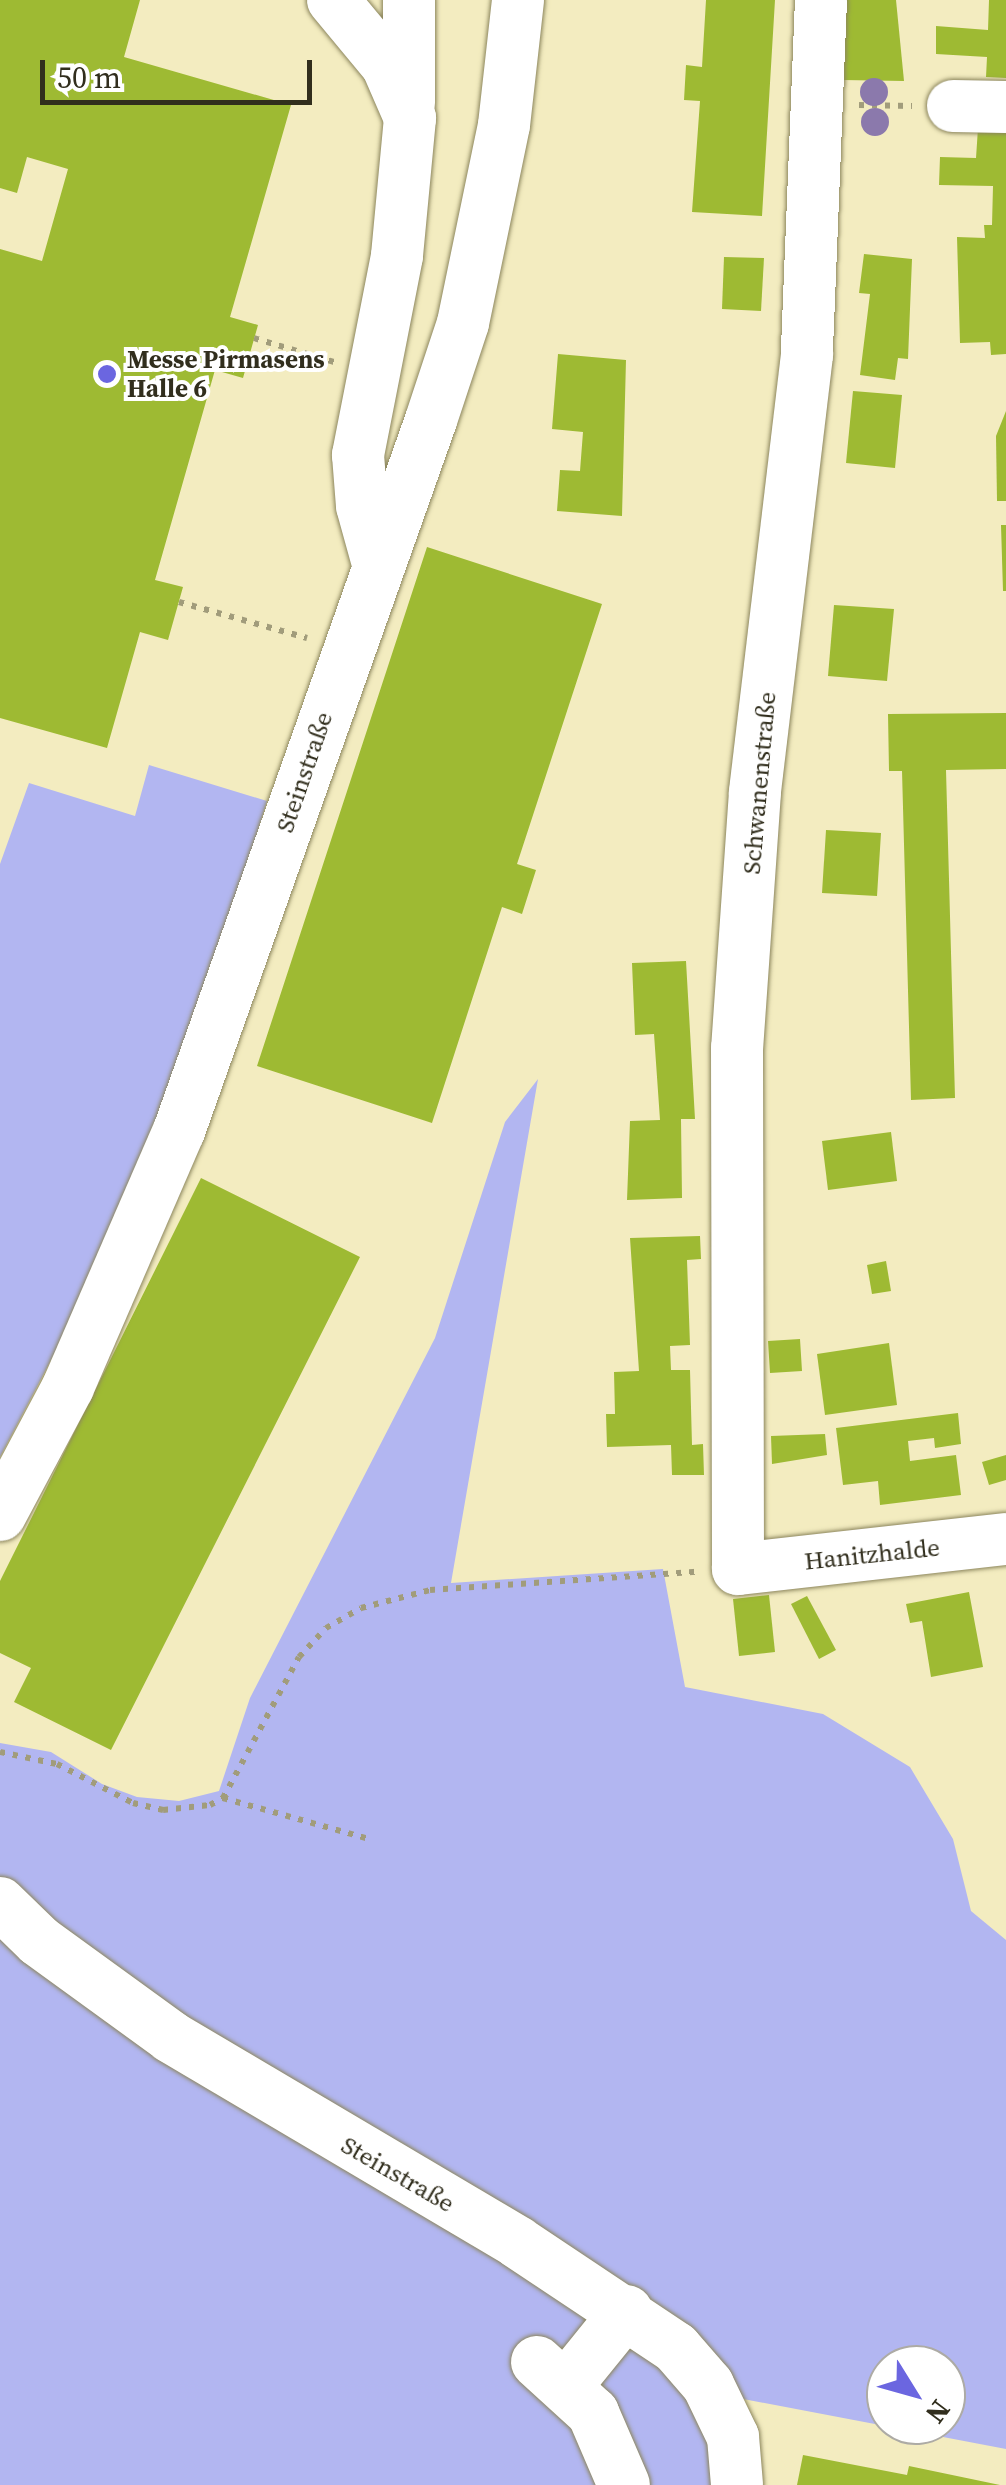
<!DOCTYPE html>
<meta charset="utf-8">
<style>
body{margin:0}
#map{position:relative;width:1006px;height:2485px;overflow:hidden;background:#f3ecc0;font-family:"Source Serif 4",serif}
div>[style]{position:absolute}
.green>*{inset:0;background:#b2b6f1}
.building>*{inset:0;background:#9eba33}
.path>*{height:6px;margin-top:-3px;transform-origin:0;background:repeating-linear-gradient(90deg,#a19c7b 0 5px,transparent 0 13px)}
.roads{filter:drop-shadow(0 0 2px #8c865d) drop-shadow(0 0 2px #8c865d)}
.minor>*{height:52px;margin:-26px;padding:0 26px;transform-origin:26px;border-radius:26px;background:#fff}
.trees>*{width:28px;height:28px;margin:-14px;border-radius:50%;background:#8b79ac}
.dots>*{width:28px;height:28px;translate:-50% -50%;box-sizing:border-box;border:5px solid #fff;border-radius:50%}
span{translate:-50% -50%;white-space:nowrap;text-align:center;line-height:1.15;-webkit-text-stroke:8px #fff;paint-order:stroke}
.poi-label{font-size:25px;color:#312e1d;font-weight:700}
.left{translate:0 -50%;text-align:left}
.street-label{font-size:25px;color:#312e1d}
.north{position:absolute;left:866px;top:2345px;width:100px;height:100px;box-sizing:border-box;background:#fff;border:2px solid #adaba5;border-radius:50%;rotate:127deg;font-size:28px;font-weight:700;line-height:40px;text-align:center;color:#312e1d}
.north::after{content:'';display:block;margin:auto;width:35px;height:45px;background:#6b66e0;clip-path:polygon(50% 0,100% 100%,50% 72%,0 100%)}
.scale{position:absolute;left:40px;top:60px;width:272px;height:45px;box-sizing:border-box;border:5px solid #312e1d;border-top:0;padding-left:12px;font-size:30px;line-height:35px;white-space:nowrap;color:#312e1d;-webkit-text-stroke:8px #fff;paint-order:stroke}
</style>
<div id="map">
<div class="green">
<div style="clip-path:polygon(149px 765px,267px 801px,181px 1080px,92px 1282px,0 1457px,0 864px,29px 783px,135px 816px)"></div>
<div style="clip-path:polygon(evenodd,538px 1079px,451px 1583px,663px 1569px,685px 1687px,823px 1714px,910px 1767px,953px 1839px,971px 1911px,1006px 1940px,1006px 2449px,738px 2398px,717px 2485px,0 2485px,0 1743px,51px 1752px,102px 1784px,137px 1797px,179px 1801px,219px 1791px,250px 1698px,435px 1338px,505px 1122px,538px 1079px,886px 2365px,946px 2365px,946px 2425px,886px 2425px,886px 2365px)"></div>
</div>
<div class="building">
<div style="clip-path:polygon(0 0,140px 0,124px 57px,291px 105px,230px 317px,258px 325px,243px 378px,215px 370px,155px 580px,183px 587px,168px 640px,140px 632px,107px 748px,0 718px,0 249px,42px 261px,68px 169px,27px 157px,17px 193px,0 188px)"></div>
<div style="clip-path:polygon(706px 0,775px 0,762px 216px,692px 212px,700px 101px,684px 100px,686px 65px,702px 67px)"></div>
<div style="clip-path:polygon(844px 0,896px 0,904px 81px,843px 80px)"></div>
<div style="clip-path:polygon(989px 0,1006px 0,1006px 78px,986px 77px,987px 57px,936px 54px,936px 26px,988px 30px)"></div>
<div style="clip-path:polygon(978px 128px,1006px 129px,1006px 354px,991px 355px,990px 342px,960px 343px,957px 237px,985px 238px,984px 225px,992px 225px,993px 186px,939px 185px,940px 157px,976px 158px)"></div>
<div style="clip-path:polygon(864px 254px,912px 259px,908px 359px,898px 358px,895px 380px,860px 375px,870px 294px,859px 293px)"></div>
<div style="clip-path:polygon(724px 257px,764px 258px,761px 311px,722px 309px)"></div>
<div style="clip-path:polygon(558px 354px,626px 360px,622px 516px,557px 511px,560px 470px,580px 471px,583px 432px,552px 429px)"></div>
<div style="clip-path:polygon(853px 391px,902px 395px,895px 468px,846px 463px)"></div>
<div style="clip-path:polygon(1006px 411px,1006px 501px,997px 501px,996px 436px)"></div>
<div style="clip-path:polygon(1001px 525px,1006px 525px,1006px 591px,1003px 591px)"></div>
<div style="clip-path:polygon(427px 547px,602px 604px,517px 864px,536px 870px,522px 914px,502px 907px,432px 1123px,257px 1066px)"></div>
<div style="clip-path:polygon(834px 605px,894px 609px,887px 681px,828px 676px)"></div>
<div style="clip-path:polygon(1006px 713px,1006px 769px,946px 770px,955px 1098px,911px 1100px,902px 771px,889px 771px,888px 714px)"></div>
<div style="clip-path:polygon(826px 830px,881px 833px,877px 896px,822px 893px)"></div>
<div style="clip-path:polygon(686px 961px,695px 1119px,681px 1119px,682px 1198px,627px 1200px,630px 1121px,660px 1120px,654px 1034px,635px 1035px,632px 963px)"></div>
<div style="clip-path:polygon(891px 1132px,897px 1181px,828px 1190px,822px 1141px)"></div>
<div style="clip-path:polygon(201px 1178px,360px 1257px,111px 1750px,14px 1702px,31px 1668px,0 1653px,0 1581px)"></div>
<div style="clip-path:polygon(700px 1236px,701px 1259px,687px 1260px,690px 1345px,670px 1346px,671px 1370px,690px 1370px,692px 1445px,703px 1444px,704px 1475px,672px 1475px,671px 1445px,607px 1447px,606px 1414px,615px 1414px,614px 1372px,639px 1371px,630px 1238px)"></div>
<div style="clip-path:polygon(886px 1261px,891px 1291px,872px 1294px,867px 1265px)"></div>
<div style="clip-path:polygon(800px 1339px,802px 1371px,770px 1373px,768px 1341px)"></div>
<div style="clip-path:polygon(889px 1343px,897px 1405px,825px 1415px,817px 1354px)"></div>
<div style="clip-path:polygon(958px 1413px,961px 1444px,935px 1448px,934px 1438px,908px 1441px,910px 1461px,956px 1455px,961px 1495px,880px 1505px,878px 1481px,843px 1485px,836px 1428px)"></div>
<div style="clip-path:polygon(825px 1434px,827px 1455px,772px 1464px,771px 1436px)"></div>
<div style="clip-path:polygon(1006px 1455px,1006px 1480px,989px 1485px,982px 1462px)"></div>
<div style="clip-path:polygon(969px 1592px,983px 1667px,931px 1677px,922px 1621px,910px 1623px,906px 1604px)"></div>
<div style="clip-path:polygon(769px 1595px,775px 1652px,739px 1656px,733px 1599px)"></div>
<div style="clip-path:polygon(807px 1596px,836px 1650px,819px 1659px,791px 1604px)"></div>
<div style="clip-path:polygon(803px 2455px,907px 2475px,909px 2466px,1000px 2485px,797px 2485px)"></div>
</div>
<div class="path">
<div style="left:859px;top:105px;width:53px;rotate:1.1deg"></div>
<div style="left:254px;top:338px;width:84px;rotate:16.7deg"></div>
<div style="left:179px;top:602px;width:133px;rotate:15.7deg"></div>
<div style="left:0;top:1752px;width:58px;rotate:11.9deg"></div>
<div style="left:57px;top:1764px;width:85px;rotate:27.2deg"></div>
<div style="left:133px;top:1803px;width:31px;rotate:13deg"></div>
<div style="left:163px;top:1810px;width:47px;rotate:-6.1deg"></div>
<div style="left:210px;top:1805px;width:15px;rotate:-28deg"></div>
<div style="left:223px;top:1798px;width:160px;rotate:-61.7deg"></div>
<div style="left:299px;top:1657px;width:40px;rotate:-47deg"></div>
<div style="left:326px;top:1628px;width:40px;rotate:-29.7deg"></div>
<div style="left:361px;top:1608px;width:71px;rotate:-14.6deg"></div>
<div style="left:430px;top:1590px;width:267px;rotate:-3.9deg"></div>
<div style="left:223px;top:1798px;width:155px;rotate:15.7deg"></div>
</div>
<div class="roads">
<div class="minor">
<div style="left:333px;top:0;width:85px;rotate:50.3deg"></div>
<div style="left:387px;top:65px;width:58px;rotate:66.5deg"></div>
<div style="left:410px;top:118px;width:139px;rotate:95.4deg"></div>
<div style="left:397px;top:256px;width:203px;rotate:101.1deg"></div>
<div style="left:358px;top:455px;width:51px;rotate:85.5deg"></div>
<div style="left:362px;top:506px;width:56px;rotate:74.5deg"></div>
<div style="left:409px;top:0;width:103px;rotate:90deg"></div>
<div style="left:821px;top:0;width:355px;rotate:92.3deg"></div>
<div style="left:807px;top:355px;width:440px;rotate:96.8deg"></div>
<div style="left:755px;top:792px;width:257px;rotate:94deg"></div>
<div style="left:737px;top:1048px;width:521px;rotate:89.89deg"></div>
<div style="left:738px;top:1569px;width:270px;rotate:-6.4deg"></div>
<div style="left:953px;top:106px;width:53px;rotate:1.1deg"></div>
<div style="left:0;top:1515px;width:145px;rotate:-62deg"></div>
<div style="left:68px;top:1387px;width:279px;rotate:-66.6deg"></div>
<div style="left:179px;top:1131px;width:754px;rotate:-70.48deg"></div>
<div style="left:431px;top:420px;width:102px;rotate:-71.7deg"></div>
<div style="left:463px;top:323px;width:202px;rotate:-78.3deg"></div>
<div style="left:504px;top:125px;width:126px;rotate:-83.6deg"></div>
<div style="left:0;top:1903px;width:54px;rotate:44.3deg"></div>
<div style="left:39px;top:1941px;width:163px;rotate:36deg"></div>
<div style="left:171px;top:2037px;width:402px;rotate:30.6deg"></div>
<div style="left:517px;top:2242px;width:191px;rotate:33.7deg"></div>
<div style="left:676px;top:2348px;width:49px;rotate:49.1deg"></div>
<div style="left:708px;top:2385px;width:58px;rotate:64.3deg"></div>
<div style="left:733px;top:2437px;width:48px;rotate:85.2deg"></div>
<div style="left:537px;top:2362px;width:76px;rotate:42.3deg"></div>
<div style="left:593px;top:2413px;width:78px;rotate:66.7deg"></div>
<div style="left:567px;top:2385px;width:95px;rotate:-51deg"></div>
</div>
</div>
<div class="trees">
<div style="left:874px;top:92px"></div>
<div style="left:875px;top:122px"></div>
</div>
<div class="dots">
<div style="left:107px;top:374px;background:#6b66e0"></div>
</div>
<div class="poi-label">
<span class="left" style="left:127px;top:374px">Messe Pirmasens<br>Halle 6</span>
</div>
<div class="street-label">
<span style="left:304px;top:772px;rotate:-71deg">Steinstraße</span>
<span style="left:759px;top:783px;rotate:-85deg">Schwanenstraße</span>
<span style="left:872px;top:1554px;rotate:-6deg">Hanitzhalde</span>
<span style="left:398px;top:2174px;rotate:30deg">Steinstraße</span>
</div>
<div class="north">N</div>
<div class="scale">50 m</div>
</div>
